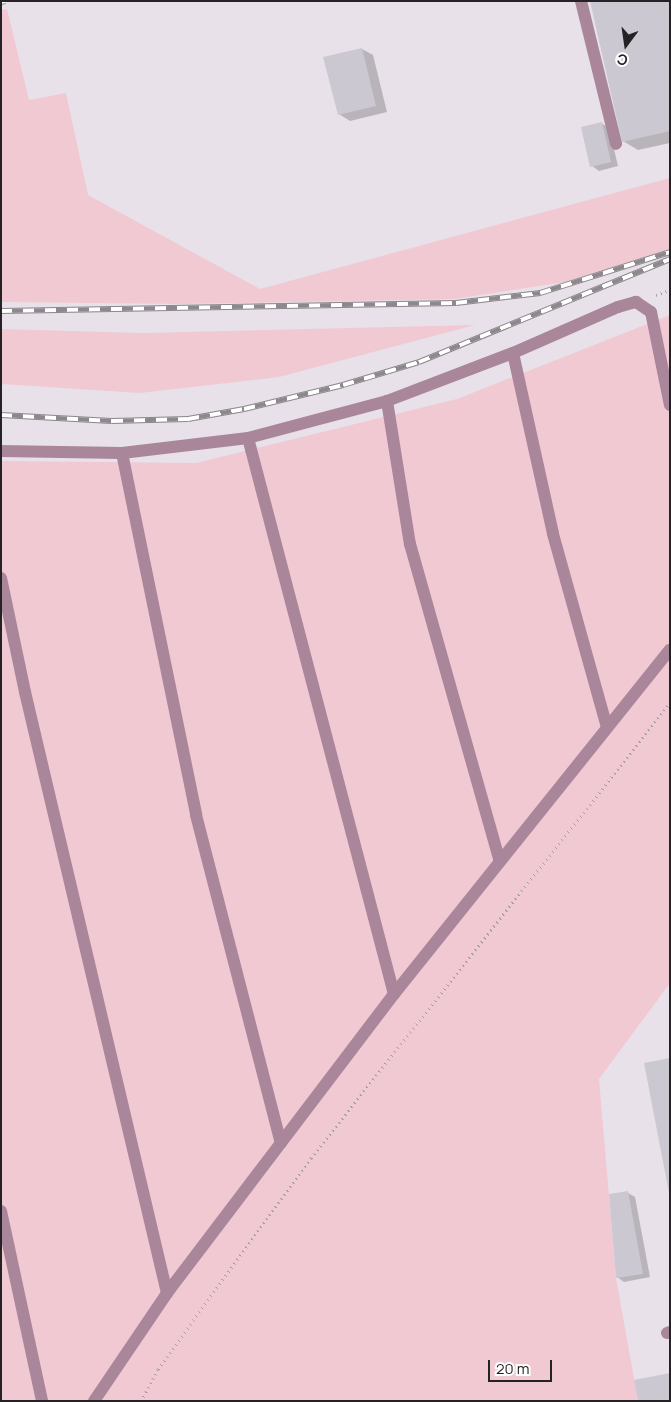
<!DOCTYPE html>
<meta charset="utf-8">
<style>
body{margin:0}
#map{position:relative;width:671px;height:1402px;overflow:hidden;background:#e8e1e9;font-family:Manrope,sans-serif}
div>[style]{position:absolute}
.green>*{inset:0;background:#f1c9d2}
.shadow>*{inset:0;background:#0003}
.building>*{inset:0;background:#ccc8d1}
.path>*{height:3px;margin-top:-1.5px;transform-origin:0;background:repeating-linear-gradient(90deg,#a59fa6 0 1px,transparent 0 5px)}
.minor>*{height:12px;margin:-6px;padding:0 6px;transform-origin:6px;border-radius:6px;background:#a9869a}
.rail>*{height:5.5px;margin-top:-2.75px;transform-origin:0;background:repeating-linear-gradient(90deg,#fff 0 11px,#8d888d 0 22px);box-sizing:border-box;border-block:1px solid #8d888d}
span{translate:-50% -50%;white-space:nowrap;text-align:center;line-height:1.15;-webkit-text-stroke:5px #fff;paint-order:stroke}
.frame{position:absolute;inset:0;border:2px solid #252225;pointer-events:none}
.north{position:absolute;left:601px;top:20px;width:50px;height:50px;-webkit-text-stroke:4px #fff;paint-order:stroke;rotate:194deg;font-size:14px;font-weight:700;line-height:20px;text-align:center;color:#252225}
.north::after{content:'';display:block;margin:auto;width:18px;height:22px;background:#252225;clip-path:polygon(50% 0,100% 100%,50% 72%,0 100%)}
.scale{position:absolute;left:488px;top:1360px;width:64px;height:22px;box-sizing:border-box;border:2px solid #252225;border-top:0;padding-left:6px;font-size:15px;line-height:18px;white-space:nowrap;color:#252225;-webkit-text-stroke:4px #fff;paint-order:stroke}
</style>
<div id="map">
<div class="green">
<div style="clip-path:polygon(7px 9px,29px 100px,66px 93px,88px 195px,260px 289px,670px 178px,670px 249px,565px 282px,455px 299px,183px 304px,1px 302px,1px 10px)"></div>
<div style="clip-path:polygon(670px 315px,670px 983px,599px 1079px,616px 1278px,638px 1401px,1px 1401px,1px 461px,196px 463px,457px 399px)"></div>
<div style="clip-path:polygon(475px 325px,279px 377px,140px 393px,1px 384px,1px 329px,144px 333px)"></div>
</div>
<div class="shadow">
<div style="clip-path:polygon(670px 1px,670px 143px,638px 150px,623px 141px)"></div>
<div style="clip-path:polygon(362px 49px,373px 55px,387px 112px,350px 121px,339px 114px)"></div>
<div style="clip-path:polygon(601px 123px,609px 128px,618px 166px,599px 171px,592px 166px)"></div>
<div style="clip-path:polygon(628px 1193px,635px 1197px,650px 1277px,624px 1282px,617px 1277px)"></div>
</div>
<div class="building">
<div style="clip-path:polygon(590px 1px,670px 1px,670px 131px,622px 142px)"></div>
<div style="clip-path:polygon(362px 48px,376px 106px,338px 115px,323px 57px)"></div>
<div style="clip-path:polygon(602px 122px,611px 162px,590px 167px,581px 127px)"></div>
<div style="clip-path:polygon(670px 1058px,670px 1193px,669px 1193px,644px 1063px)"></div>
<div style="clip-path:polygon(628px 1191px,643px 1274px,616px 1278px,609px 1194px)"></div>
<div style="clip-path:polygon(670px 1373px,670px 1401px,638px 1401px,634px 1380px)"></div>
</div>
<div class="path">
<div style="left:656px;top:295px;width:15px;rotate:-20deg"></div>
<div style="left:141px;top:1401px;width:36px;rotate:-62deg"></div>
<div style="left:158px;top:1369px;width:261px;rotate:-54.1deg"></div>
<div style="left:311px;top:1158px;width:580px;rotate:-51.73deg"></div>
</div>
<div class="minor">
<div style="left:581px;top:1px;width:147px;rotate:76.2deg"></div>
<div style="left:513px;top:353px;width:115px;rotate:-23.7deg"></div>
<div style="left:618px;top:307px;width:19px;rotate:-16deg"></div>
<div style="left:636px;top:302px;width:18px;rotate:34deg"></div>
<div style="left:651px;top:312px;width:95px;rotate:78.5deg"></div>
<div style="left:387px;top:401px;width:135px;rotate:-20.9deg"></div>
<div style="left:513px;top:353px;width:185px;rotate:77.5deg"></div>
<div style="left:553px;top:534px;width:201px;rotate:74.4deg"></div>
<div style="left:248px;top:438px;width:144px;rotate:-14.9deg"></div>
<div style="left:387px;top:401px;width:145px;rotate:80.9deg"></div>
<div style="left:410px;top:544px;width:330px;rotate:74.2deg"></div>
<div style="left:1px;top:451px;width:121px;rotate:0.9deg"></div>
<div style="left:122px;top:453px;width:369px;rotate:78.4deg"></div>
<div style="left:196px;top:815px;width:339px;rotate:75.5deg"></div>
<div style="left:122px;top:453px;width:127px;rotate:-6.8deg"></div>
<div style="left:248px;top:438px;width:575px;rotate:75.29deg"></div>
<div style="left:1px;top:578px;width:116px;rotate:78.1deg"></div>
<div style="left:25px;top:692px;width:618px;rotate:76.71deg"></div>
<div style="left:1px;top:1211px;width:194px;rotate:77.8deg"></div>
<div style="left:667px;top:1333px;width:3px;rotate:-18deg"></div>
<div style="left:94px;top:1401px;width:130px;rotate:-55.9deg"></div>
<div style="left:167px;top:1293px;width:375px;rotate:-52.8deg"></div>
<div style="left:394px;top:994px;width:441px;rotate:-51.3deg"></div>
</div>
<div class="rail">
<div style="left:1px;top:2px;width:4px;rotate:-14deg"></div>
<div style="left:1px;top:311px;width:455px;rotate:-1deg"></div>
<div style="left:456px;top:303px;width:85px;rotate:-6.8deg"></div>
<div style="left:540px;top:293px;width:136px;rotate:-17.5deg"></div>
<div style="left:1px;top:415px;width:111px;rotate:3.1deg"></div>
<div style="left:112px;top:421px;width:76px;rotate:-1.5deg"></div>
<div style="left:188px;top:419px;width:57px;rotate:-10.1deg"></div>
<div style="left:244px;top:409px;width:102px;rotate:-13.6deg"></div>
<div style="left:343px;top:385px;width:79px;rotate:-16.8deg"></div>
<div style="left:419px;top:362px;width:271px;rotate:-22.3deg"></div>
</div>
<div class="frame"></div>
<div class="north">С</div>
<div class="scale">20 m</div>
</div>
